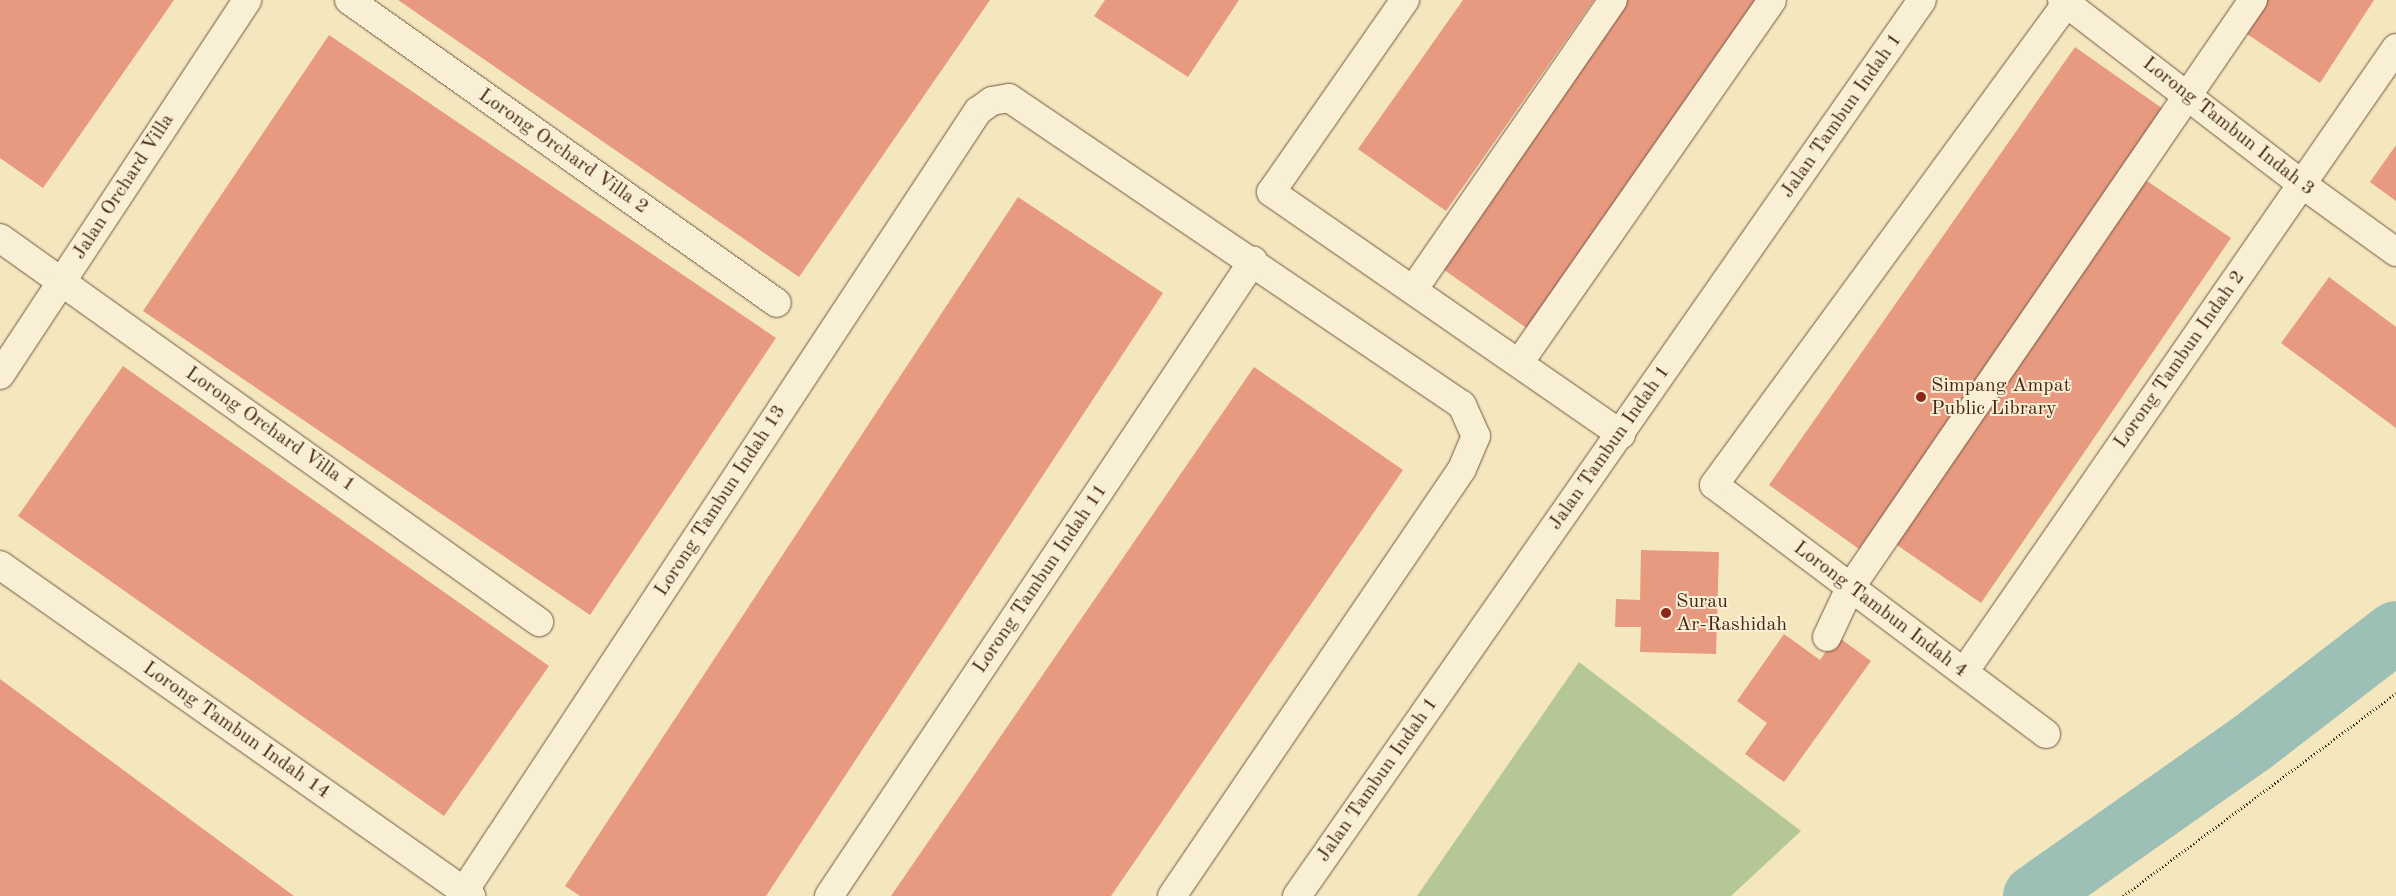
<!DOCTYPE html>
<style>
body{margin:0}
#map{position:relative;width:2396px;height:896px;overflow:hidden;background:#f4e7be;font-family:"Old Standard TT",serif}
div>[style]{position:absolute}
.green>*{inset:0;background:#b6c796}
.river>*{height:62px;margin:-31px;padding:0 31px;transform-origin:31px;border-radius:31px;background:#9cbfb6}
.building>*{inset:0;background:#e79a80}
.path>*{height:3px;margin-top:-1.5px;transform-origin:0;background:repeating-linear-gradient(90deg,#472515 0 1px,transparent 0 3.5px)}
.roads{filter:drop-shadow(0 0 1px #72563f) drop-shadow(0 0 1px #72563f)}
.minor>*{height:28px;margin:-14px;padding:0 14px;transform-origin:14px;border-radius:14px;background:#f8efd5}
.dots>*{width:14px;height:14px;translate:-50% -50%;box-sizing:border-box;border:2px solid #f8efd5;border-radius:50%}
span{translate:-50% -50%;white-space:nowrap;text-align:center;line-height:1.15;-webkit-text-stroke:4px #f8efd5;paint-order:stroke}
.street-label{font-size:20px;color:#472515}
.poi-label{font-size:20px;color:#472515}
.left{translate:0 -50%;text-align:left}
</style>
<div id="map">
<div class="green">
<div style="clip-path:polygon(1579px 662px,1801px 831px,1731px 896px,1417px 896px)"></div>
</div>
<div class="river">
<div style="left:2034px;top:896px;width:268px;rotate:-35.1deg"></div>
<div style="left:2253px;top:742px;width:180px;rotate:-37.6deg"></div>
</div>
<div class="building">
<div style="clip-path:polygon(0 0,174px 0,43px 188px,0 158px)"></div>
<div style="clip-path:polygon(398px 0,990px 0,799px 277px)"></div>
<div style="clip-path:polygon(1105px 0,1239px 0,1188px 77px,1094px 16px)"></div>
<div style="clip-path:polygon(1463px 0,1594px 0,1446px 211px,1358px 149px)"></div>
<div style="clip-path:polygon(1626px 0,1766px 0,1535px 334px,1440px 267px)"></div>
<div style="clip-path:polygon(2265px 0,2374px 0,2320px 83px,2244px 32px)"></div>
<div style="clip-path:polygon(329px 35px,776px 338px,590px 615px,143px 311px)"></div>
<div style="clip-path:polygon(2075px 47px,2166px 111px,1859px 549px,1769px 485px)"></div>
<div style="clip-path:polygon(2396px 145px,2396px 201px,2370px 182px)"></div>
<div style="clip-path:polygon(2144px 179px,2231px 238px,1981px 603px,1894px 543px)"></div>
<div style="clip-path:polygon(1018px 197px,1163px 293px,766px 896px,580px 896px,565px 886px)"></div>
<div style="clip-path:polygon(2329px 277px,2396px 327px,2396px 428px,2281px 343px)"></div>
<div style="clip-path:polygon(123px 366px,549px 666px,444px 816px,18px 516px)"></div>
<div style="clip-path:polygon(1254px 367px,1403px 470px,1111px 896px,891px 896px)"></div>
<div style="clip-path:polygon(1641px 550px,1719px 552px,1716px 654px,1640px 652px,1641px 627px,1615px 627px,1616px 599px,1640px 600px)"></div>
<div style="clip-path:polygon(1784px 634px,1820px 660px,1837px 636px,1871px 661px,1784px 782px,1745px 754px,1767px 723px,1737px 701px)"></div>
<div style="clip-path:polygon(0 679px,294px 896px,0 896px)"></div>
</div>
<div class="path">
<div style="left:2123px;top:896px;width:340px;rotate:-36.6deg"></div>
</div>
<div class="roads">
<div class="minor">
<div style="left:349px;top:0;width:524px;rotate:35.3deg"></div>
<div style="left:1405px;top:0;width:234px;rotate:124.9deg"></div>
<div style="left:1271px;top:192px;width:426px;rotate:34.7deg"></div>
<div style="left:2062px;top:0;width:302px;rotate:37.5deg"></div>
<div style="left:2302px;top:184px;width:116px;rotate:35.9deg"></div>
<div style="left:0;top:238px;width:662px;rotate:35.47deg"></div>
<div style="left:1413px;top:290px;width:352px;rotate:-55.4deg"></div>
<div style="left:1519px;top:363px;width:442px;rotate:-55.1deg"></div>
<div style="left:0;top:375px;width:449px;rotate:-56.6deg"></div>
<div style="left:0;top:565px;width:576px;rotate:35.1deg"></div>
<div style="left:1827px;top:637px;width:54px;rotate:-64.9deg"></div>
<div style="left:1850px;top:588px;width:713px;rotate:-55.57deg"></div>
<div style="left:1964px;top:672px;width:759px;rotate:-55.3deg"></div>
<div style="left:2046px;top:734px;width:415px;rotate:-143.1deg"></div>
<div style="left:1714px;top:485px;width:601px;rotate:-53.8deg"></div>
<div style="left:464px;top:891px;width:934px;rotate:-56.62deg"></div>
<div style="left:978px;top:111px;width:17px;rotate:-36deg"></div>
<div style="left:992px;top:101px;width:17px;rotate:-10deg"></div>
<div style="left:1009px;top:98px;width:547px;rotate:34.13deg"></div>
<div style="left:1462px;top:405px;width:34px;rotate:66deg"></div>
<div style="left:1476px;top:436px;width:36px;rotate:113deg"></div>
<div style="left:1462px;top:469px;width:516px;rotate:124.18deg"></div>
<div style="left:829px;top:896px;width:764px;rotate:-56.27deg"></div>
<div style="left:1297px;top:896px;width:1092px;rotate:-55.1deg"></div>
</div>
</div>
<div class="dots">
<div style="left:1921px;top:397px;background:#8f2418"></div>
<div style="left:1666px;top:613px;background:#8f2418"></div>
</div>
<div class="street-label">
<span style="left:1842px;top:116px;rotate:-55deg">Jalan Tambun Indah 1</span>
<span style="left:2228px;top:127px;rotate:38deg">Lorong Tambun Indah 3</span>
<span style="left:563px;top:152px;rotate:35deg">Lorong Orchard Villa 2</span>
<span style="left:124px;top:187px;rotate:-57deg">Jalan Orchard Villa</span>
<span style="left:2180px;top:360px;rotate:-55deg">Lorong Tambun Indah 2</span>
<span style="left:270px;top:430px;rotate:35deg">Lorong Orchard Villa 1</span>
<span style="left:1610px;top:448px;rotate:-55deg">Jalan Tambun Indah 1</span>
<span style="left:721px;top:501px;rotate:-57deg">Lorong Tambun Indah 13</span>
<span style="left:1041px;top:579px;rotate:-56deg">Lorong Tambun Indah 11</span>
<span style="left:1880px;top:610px;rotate:37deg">Lorong Tambun Indah 4</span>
<span style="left:236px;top:731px;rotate:35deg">Lorong Tambun Indah 14</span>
<span style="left:1378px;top:780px;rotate:-55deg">Jalan Tambun Indah 1</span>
</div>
<div class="poi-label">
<span class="left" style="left:1931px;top:398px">Simpang Ampat<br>Public Library</span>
<span class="left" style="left:1676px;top:614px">Surau<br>Ar-Rashidah</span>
</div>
</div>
